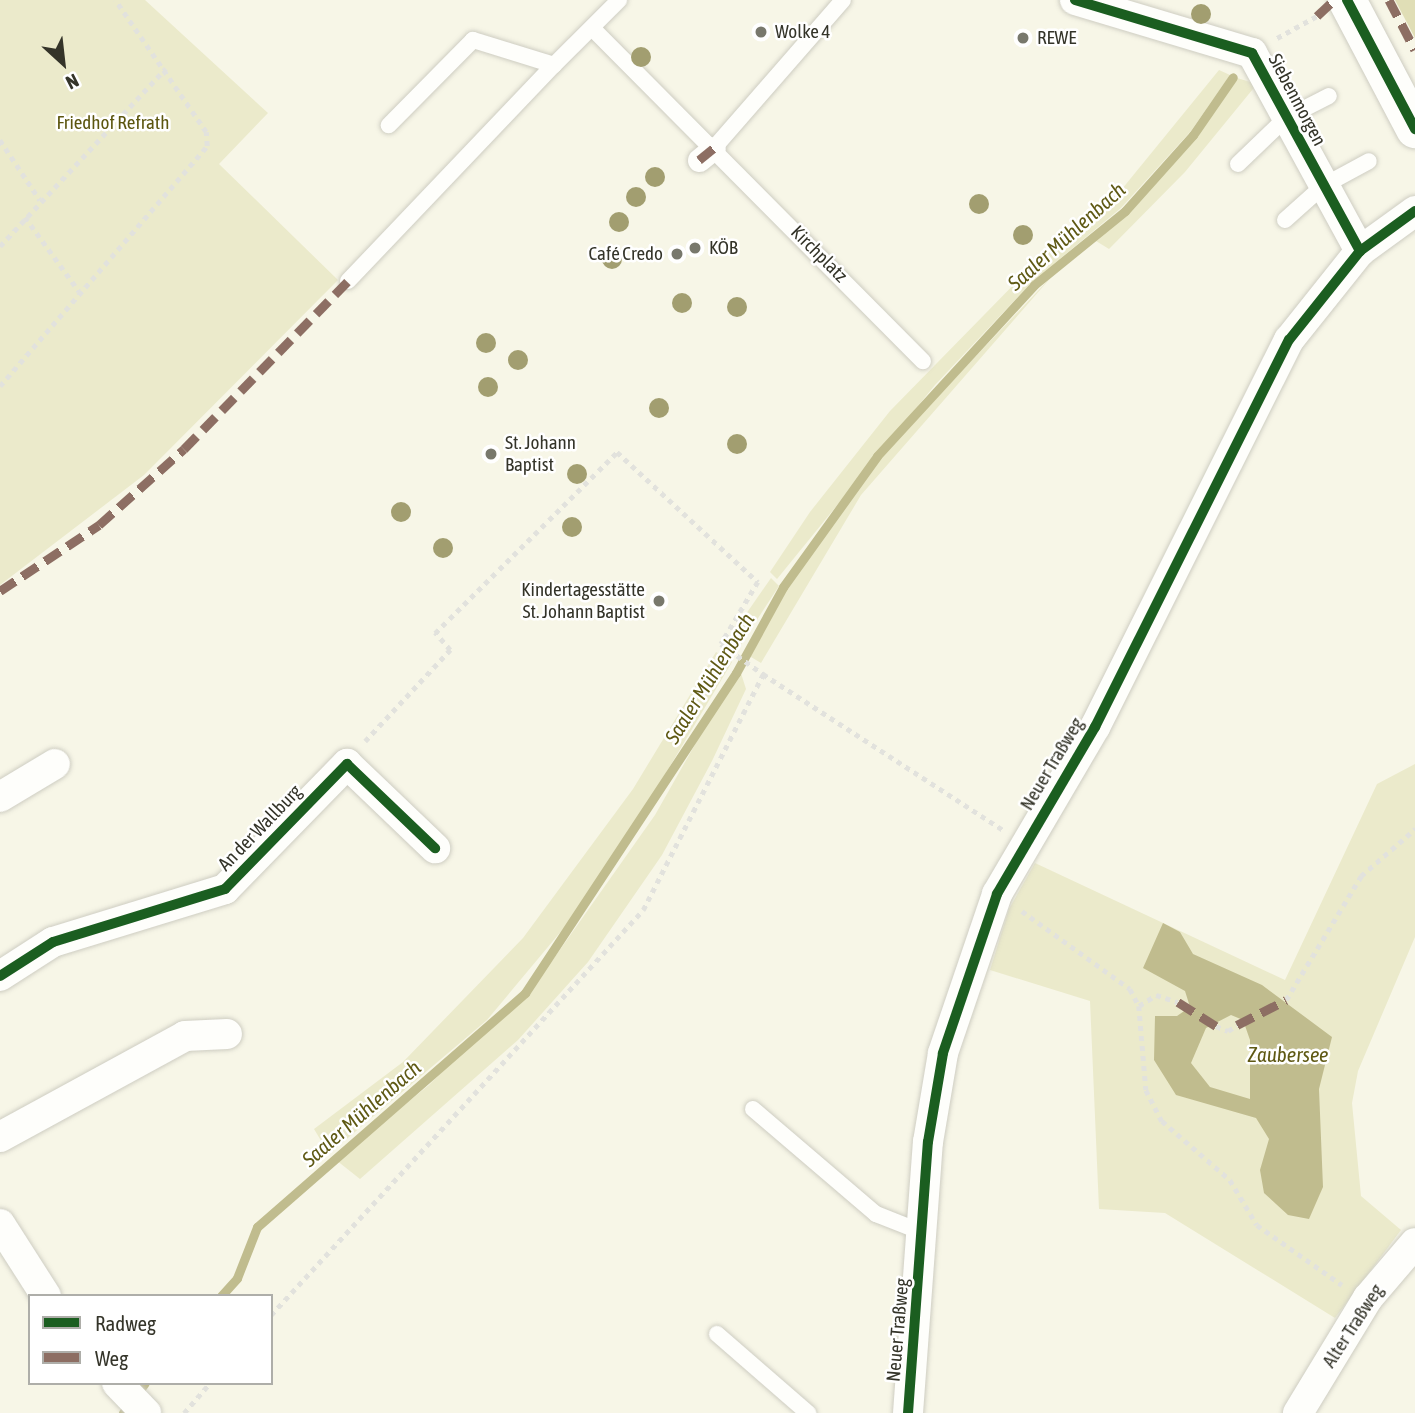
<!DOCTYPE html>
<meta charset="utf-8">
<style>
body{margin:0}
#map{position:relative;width:1415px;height:1413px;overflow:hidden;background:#f7f6e7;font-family:"Asap Condensed",sans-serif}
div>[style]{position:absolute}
.green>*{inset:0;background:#ebeacb}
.forest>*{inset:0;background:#e0deb6}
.water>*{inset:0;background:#c0bc8e}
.stream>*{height:9px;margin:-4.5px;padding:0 4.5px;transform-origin:4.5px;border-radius:4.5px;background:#c0bc8e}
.path>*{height:4.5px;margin-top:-2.25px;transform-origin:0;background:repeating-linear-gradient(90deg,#e2e2dd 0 5px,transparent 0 10px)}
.roads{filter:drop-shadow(0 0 2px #cecdc2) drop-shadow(0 0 2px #cecdc2)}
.service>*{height:16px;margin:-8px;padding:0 8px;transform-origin:8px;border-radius:8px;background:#fefefb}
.pedestrian>*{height:23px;margin:-11.5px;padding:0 11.5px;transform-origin:11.5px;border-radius:11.5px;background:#fefefb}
.minor>*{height:30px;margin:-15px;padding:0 15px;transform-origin:15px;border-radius:15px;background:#fefefb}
.secondary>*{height:38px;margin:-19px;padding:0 19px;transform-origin:19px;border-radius:19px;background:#fefefb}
.quiet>*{height:9px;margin-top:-4.5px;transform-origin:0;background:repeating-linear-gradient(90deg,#8d6e63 0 18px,transparent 0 27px)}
.cycleway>*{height:10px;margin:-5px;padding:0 5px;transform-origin:5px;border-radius:5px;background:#1b5e20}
.trees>*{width:20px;height:20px;margin:-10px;border-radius:50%;background:#a29e70}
.dots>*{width:19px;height:19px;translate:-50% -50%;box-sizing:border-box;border:4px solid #fff;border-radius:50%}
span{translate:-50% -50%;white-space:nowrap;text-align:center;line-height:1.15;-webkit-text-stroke:5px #fff;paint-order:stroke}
.poi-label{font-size:19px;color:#343429}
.left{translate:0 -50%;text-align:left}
.right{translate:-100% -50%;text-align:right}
.street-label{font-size:19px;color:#343429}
.park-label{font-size:19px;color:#5c560f}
.water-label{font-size:21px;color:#5f5914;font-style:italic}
.legend{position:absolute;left:28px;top:1294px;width:245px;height:91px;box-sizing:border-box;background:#fff;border:2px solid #aeaea9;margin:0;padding:9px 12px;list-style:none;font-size:21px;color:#343429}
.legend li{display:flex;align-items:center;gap:14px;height:35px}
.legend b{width:35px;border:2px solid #aeaea9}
.north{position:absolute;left:28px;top:28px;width:70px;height:70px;-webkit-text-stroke:5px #fff;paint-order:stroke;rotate:153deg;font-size:19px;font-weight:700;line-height:28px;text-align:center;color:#343429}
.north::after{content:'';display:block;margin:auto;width:24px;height:32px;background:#343429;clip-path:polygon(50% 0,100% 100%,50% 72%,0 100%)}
</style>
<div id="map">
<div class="green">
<div style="clip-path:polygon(0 0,145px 0,268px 113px,219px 164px,338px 280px,144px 475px,0 585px)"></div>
<div style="clip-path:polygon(1219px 70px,1230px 75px,1191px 131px,1121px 208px,1031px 283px,935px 385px,777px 579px,770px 572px,810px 512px,890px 411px,1080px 217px,1088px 221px,1122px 189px)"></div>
<div style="clip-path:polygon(1237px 78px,1257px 84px,1185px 172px,1109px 249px,1096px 241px,1196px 137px)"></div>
<div style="clip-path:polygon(1054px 274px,861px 495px,761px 663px,746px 654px,824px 528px,880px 457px)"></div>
<div style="clip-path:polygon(771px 578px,779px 586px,738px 649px,728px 640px)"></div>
<div style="clip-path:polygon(716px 652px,732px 662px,598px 887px,487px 1020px,329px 1154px,314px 1129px,403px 1062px,523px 938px,633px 789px)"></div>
<div style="clip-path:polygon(739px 667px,746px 689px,712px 761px,662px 855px,588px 962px,518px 1040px,360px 1179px,336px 1160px,429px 1085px,552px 961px,655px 815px)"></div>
<div style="clip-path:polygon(1415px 764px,1415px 937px,1358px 1071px,1352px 1103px,1361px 1196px,1401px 1230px,1335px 1318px,1165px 1213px,1099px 1209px,1090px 1001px,990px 970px,1009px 909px,1035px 863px,1285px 980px,1377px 784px)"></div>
</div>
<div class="forest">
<div style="clip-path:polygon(1395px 0,1415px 0,1415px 38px)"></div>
</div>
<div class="water">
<div style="clip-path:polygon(evenodd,1163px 923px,1180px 932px,1193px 954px,1262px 985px,1332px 1037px,1319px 1089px,1323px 1187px,1309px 1219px,1288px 1215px,1264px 1193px,1260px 1170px,1269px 1139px,1256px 1118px,1176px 1095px,1154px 1060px,1155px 1016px,1177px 1016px,1190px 1007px,1185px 991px,1143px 968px,1163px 923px,1231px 1015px,1243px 1020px,1250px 1040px,1250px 1099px,1210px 1087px,1191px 1063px,1206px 1028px,1231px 1015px)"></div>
</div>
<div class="stream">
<div style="left:221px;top:1296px;width:24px;rotate:-48deg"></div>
<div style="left:237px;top:1278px;width:55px;rotate:-68.6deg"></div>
<div style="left:257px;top:1227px;width:356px;rotate:-41.1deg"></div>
<div style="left:525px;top:993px;width:383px;rotate:-56.6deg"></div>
<div style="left:736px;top:673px;width:98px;rotate:-61.3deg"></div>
<div style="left:783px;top:587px;width:161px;rotate:-54.3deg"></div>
<div style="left:877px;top:456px;width:232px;rotate:-47.4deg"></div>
<div style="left:1034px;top:285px;width:117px;rotate:-39.1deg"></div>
<div style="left:1125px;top:211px;width:102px;rotate:-48.2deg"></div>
<div style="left:1193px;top:135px;width:70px;rotate:-55.4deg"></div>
<div style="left:123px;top:1413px;width:37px;rotate:-54deg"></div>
</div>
<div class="path">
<div style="left:1277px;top:38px;width:46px;rotate:-28.8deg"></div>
<div style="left:0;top:140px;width:72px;rotate:56.3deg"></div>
<div style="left:25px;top:217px;width:92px;rotate:53.9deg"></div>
<div style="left:0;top:246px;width:243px;rotate:-47deg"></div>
<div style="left:0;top:386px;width:317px;rotate:-49.2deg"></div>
<div style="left:207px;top:146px;width:14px;rotate:-94deg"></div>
<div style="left:206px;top:132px;width:160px;rotate:-124.6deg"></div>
<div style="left:365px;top:741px;width:125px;rotate:-47deg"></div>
<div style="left:450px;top:650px;width:23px;rotate:-131deg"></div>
<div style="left:435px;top:633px;width:257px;rotate:-44.8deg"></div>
<div style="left:617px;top:452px;width:192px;rotate:42.7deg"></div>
<div style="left:758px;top:582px;width:72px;rotate:120.8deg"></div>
<div style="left:721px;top:644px;width:52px;rotate:35.5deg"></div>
<div style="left:1022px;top:911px;width:133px;rotate:35.8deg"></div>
<div style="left:1130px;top:989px;width:19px;rotate:62deg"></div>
<div style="left:1139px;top:1006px;width:84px;rotate:85.2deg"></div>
<div style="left:1146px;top:1090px;width:35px;rotate:63deg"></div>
<div style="left:1162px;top:1121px;width:90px;rotate:40.9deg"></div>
<div style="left:1230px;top:1180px;width:52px;rotate:59deg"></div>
<div style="left:1257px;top:1225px;width:104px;rotate:35.2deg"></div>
<div style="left:1286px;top:1000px;width:145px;rotate:-58.8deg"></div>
<div style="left:1361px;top:876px;width:72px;rotate:-41deg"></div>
<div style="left:1139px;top:1006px;width:20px;rotate:-33deg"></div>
<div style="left:1156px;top:995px;width:23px;rotate:18deg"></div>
<div style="left:1216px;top:1026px;width:13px;rotate:23deg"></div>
<div style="left:1228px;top:1031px;width:11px;rotate:-34deg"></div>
<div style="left:271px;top:1315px;width:550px;rotate:-47.43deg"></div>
<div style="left:643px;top:910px;width:265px;rotate:-63deg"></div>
<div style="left:763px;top:674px;width:286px;rotate:33deg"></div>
<div style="left:184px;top:1413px;width:40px;rotate:-49deg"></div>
</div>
<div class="roads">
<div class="service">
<div style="left:596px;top:32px;width:464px;rotate:45.2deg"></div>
<div style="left:554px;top:65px;width:92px;rotate:-45deg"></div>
<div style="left:714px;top:148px;width:196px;rotate:-48.9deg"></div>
<div style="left:1238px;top:164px;width:66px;rotate:-43.8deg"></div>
<div style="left:1286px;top:118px;width:48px;rotate:-27.1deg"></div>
<div style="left:1285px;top:220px;width:51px;rotate:-41.8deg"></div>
<div style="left:1323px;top:186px;width:52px;rotate:-28.5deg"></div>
<div style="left:348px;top:281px;width:298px;rotate:-46.4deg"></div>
<div style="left:554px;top:65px;width:85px;rotate:-162.8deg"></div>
<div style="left:473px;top:40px;width:120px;rotate:134.7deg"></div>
<div style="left:753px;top:1109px;width:162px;rotate:40.5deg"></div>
<div style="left:876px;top:1214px;width:52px;rotate:21.6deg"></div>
<div style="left:717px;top:1334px;width:121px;rotate:41deg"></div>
</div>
<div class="pedestrian">
<div style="left:699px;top:160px;width:19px;rotate:-39deg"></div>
</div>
<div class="minor">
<div style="left:1075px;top:0;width:185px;rotate:16.7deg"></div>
<div style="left:1252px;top:53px;width:226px;rotate:61.4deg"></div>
<div style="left:0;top:797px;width:64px;rotate:-31deg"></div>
<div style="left:0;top:976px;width:63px;rotate:-32.7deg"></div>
<div style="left:53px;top:942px;width:180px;rotate:-17.1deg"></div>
<div style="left:225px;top:889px;width:175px;rotate:-45.7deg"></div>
<div style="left:347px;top:764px;width:122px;rotate:43.7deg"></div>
<div style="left:0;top:1137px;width:211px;rotate:-28.6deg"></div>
<div style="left:185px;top:1036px;width:42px;rotate:-2.7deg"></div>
<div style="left:0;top:1224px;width:85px;rotate:57.4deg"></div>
<div style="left:117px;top:1383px;width:42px;rotate:46deg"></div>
<div style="left:908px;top:1413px;width:272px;rotate:-85.8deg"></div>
<div style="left:928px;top:1142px;width:90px;rotate:-80.4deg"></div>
<div style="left:943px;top:1053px;width:168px;rotate:-71.2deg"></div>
<div style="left:997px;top:894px;width:194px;rotate:-59.6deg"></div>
<div style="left:1095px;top:727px;width:433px;rotate:-63.4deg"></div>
<div style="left:1289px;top:340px;width:114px;rotate:-51.4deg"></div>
<div style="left:1360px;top:251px;width:68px;rotate:-36deg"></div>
<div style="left:1298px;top:1413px;width:135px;rotate:-58.7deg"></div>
<div style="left:1368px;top:1298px;width:72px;rotate:-49.5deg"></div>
</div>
<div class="secondary">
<div style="left:1347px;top:0;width:146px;rotate:62.2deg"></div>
</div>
</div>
<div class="quiet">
<div style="left:1389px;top:0;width:56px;rotate:62.5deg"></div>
<div style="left:1317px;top:16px;width:23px;rotate:-43deg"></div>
<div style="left:699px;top:160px;width:19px;rotate:-39deg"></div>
<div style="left:0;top:591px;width:119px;rotate:-33.7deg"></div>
<div style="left:99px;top:525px;width:114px;rotate:-41.8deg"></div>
<div style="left:184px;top:449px;width:235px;rotate:-45.7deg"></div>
<div style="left:1178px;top:1002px;width:45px;rotate:32.3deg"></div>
<div style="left:1237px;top:1025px;width:55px;rotate:-27deg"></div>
</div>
<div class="cycleway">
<div style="left:1075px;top:0;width:185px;rotate:16.7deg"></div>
<div style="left:1252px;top:53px;width:226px;rotate:61.4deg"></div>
<div style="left:1347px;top:0;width:146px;rotate:62.2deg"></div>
<div style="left:0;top:976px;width:63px;rotate:-32.7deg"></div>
<div style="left:53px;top:942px;width:180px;rotate:-17.1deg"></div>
<div style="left:225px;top:889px;width:175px;rotate:-45.7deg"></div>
<div style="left:347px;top:764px;width:122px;rotate:43.7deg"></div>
<div style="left:908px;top:1413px;width:272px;rotate:-85.8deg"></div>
<div style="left:928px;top:1142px;width:90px;rotate:-80.4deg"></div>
<div style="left:943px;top:1053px;width:168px;rotate:-71.2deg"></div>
<div style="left:997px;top:894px;width:194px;rotate:-59.6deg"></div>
<div style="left:1095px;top:727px;width:433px;rotate:-63.4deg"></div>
<div style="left:1289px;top:340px;width:114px;rotate:-51.4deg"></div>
<div style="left:1360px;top:251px;width:68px;rotate:-36deg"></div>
</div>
<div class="trees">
<div style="left:1201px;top:14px"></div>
<div style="left:641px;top:57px"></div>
<div style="left:655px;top:177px"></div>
<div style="left:636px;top:197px"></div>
<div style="left:979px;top:204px"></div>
<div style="left:619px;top:222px"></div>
<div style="left:1023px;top:235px"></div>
<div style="left:612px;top:259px"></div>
<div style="left:682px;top:303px"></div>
<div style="left:737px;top:307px"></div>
<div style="left:486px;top:343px"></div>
<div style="left:518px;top:360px"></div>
<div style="left:488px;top:387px"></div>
<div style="left:659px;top:408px"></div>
<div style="left:737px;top:444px"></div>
<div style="left:577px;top:474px"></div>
<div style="left:401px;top:512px"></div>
<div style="left:572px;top:527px"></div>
<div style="left:443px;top:548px"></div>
</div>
<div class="dots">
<div style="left:761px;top:32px;background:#78786c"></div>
<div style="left:1023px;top:38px;background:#78786c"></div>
<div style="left:695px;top:248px;background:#78786c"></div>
<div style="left:677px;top:254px;background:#78786c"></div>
<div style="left:491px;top:454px;background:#78786c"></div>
<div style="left:659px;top:601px;background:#78786c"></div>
</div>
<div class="poi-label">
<span class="left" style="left:775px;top:32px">Wolke 4</span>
<span class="left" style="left:1037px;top:38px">REWE</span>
<span class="left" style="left:709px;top:248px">KÖB</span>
<span class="right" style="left:663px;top:254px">Café Credo</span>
<span class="left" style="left:505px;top:454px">St. Johann<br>Baptist</span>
<span class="right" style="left:645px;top:601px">Kindertagesstätte<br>St. Johann Baptist</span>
</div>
<div class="street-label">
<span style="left:1297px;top:100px;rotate:62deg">Siebenmorgen</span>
<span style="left:819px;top:254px;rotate:45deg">Kirchplatz</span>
<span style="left:1052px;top:764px;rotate:-59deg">Neuer Traßweg</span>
<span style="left:260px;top:828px;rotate:-46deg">An der Wallburg</span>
<span style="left:1353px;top:1326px;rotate:-57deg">Alter Traßweg</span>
<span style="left:898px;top:1330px;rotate:-85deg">Neuer Traßweg</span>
</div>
<div class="park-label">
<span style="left:113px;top:123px">Friedhof Refrath</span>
</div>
<div class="water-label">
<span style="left:1066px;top:236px;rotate:-42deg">Saaler Mühlenbach</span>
<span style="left:709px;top:678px;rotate:-58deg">Saaler Mühlenbach</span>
<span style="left:1288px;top:1054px">Zaubersee</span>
<span style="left:361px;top:1113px;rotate:-41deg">Saaler Mühlenbach</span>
</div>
<ul class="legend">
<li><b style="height:9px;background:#1b5e20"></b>Radweg</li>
<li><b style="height:9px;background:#8d6e63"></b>Weg</li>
</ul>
<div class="north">N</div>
</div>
